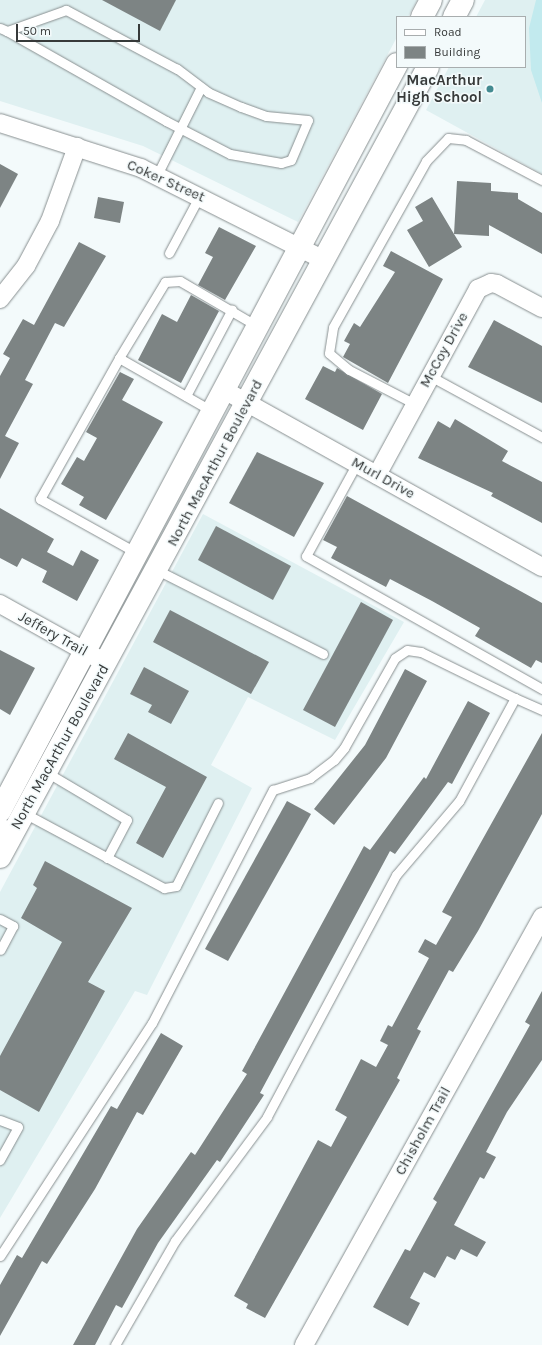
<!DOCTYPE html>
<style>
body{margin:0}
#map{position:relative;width:542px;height:1345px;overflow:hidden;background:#f3fafb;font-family:Karla,sans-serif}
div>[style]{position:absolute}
.built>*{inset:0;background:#dff0f1}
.green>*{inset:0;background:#c2eaee}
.building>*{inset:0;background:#7d8484}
.roads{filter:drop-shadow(0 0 1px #888f90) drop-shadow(0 0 1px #888f90)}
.service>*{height:9px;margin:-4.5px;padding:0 4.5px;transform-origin:4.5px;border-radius:4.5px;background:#fff}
.minor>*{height:18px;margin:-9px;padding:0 9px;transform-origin:9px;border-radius:9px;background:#fff}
.secondary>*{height:22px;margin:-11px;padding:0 11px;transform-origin:11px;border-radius:11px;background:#fff}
.dots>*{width:11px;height:11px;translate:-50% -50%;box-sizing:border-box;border:2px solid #f3fafb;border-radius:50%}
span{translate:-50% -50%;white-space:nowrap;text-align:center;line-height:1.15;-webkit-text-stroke:3px #f3fafb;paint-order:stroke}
.poi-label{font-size:15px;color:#373a3a;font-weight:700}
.right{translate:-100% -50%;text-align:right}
.street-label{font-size:15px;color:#373a3a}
.legend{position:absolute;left:396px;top:16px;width:130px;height:52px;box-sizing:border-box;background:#f3fafb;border:1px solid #a8adae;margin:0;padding:5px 7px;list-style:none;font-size:12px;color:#373a3a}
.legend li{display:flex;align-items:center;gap:8px;height:20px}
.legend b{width:20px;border:1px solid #a8adae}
.scale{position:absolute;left:16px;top:24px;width:124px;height:18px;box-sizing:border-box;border:2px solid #373a3a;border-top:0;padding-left:5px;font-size:12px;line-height:14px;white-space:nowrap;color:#373a3a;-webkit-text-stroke:3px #f3fafb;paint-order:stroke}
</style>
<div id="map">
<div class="built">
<div style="clip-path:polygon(0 0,417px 0,408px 17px,397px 17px,397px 37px,298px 222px,143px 146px,0 101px)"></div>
<div style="clip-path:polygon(485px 0,542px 0,542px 174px,426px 110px,449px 67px,525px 67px,525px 17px,476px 17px)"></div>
<div style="clip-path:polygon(203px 514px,404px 622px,335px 740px,248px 697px,211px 765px,252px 788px,147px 995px,135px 991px,0 1218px,0 892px)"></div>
</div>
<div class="green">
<div style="clip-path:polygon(536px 0,542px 0,542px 103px,531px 70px,529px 28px)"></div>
</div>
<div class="building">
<div style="clip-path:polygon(102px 0,176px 0,160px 31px)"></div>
<div style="clip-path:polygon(0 164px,18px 174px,0 208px)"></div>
<div style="clip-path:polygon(457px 181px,491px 183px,491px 191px,518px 193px,518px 199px,542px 213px,542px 254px,489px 225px,489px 236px,454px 234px,462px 247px,429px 267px,407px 230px,423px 221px,415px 207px,432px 197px,454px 234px)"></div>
<div style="clip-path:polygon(98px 197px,124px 202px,120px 223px,94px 218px)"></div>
<div style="clip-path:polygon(219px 227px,256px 246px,225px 300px,198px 285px,213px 257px,205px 253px)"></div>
<div style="clip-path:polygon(79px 242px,106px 256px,64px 327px,55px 323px,25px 380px,33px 384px,5px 436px,19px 443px,0 479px,0 376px,10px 358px,3px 354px,23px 319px,34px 325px)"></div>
<div style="clip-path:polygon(391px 251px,443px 279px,388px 383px,343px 357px,350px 344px,344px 341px,354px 323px,360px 327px,395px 272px,383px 266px)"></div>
<div style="clip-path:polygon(191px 295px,219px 311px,181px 383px,138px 360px,162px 314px,177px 322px)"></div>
<div style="clip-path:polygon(494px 320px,542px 346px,542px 403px,468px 367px)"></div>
<div style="clip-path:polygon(323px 366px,335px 372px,337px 368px,382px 394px,363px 430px,305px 399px)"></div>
<div style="clip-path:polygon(120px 372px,134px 379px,122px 400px,163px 422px,106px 520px,79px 505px,84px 497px,61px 484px,77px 457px,84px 461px,97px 438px,86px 432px)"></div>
<div style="clip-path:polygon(455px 419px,508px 451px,502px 461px,542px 482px,542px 523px,491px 496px,493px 493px,418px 458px,438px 421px,450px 428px)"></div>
<div style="clip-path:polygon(257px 452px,324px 483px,294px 537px,229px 503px)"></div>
<div style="clip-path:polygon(347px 496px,542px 603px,542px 663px,536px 660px,531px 668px,475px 636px,480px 628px,432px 601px,390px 579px,386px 587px,331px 558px,337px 547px,323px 540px)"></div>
<div style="clip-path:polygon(0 508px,54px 539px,47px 552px,73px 566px,81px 550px,99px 560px,77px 601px,42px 582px,47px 571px,22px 558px,17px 567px,0 558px)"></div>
<div style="clip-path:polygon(216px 526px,291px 566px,273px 600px,198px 560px)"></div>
<div style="clip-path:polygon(361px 602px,393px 620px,335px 727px,303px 710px)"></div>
<div style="clip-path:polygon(170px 610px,269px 662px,251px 694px,153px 642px)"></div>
<div style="clip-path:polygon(0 650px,35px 668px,10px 715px,0 709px)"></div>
<div style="clip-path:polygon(144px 667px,189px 691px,171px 724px,148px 712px,152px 705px,130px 694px)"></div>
<div style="clip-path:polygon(405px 669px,427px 681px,386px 758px,334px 825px,314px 809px,365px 745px)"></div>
<div style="clip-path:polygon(468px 701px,490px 713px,452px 784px,448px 782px,395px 854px,390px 851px,260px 1093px,264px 1095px,220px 1162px,217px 1160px,158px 1243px,122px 1308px,116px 1305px,95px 1345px,73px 1345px,137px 1229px,191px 1152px,195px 1155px,247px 1074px,242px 1071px,364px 846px,370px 850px,424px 777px,426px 779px)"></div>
<div style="clip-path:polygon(128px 733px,207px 777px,163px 858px,136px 843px,166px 787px,114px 759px)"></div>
<div style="clip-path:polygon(542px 733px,542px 814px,478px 931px,453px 972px,449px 970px,417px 1029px,421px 1031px,397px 1078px,400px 1080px,265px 1318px,246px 1308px,248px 1304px,234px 1296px,318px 1140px,331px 1147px,347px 1117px,335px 1110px,361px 1059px,376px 1067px,388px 1045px,380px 1041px,388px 1025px,392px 1027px,429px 958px,418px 952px,425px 939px,436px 945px,452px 917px,442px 912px)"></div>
<div style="clip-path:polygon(287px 801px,311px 814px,228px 961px,205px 949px)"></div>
<div style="clip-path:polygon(45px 861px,132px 908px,88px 982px,105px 991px,39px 1112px,0 1090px,0 1056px,62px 942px,21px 918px,37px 888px,33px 885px)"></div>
<div style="clip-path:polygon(542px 991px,542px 1060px,507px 1112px,486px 1152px,496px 1157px,484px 1179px,480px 1177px,454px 1225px,486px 1242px,477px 1257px,461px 1249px,455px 1260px,447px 1256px,435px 1278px,424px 1272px,410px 1298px,420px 1303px,408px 1326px,373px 1307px,405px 1249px,410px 1251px,437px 1202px,433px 1199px,530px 1025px,525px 1022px)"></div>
<div style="clip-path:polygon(161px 1033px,183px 1046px,143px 1115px,137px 1112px,95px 1189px,47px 1264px,42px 1261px,0 1336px,0 1285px,17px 1255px,22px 1258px,111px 1106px,117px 1109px)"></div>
</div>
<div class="roads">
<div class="service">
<div style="left:0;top:28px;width:8px;rotate:23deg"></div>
<div style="left:7px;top:31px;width:183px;rotate:29.5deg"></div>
<div style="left:166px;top:121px;width:72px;rotate:27.3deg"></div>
<div style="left:230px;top:154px;width:52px;rotate:10deg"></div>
<div style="left:281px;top:163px;width:10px;rotate:-17deg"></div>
<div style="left:291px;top:160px;width:43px;rotate:-67deg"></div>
<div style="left:308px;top:120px;width:42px;rotate:-174.6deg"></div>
<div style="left:266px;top:116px;width:27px;rotate:-160deg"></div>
<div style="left:241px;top:107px;width:36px;rotate:-156deg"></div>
<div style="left:208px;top:92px;width:39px;rotate:-143deg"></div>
<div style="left:177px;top:69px;width:126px;rotate:-152deg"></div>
<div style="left:66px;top:10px;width:63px;rotate:160.4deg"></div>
<div style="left:157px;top:175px;width:98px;rotate:-63.4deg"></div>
<div style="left:169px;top:253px;width:66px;rotate:-61.9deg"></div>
<div style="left:119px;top:358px;width:89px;rotate:-58.8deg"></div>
<div style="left:165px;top:282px;width:15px;rotate:-4deg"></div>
<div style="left:180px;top:281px;width:89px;rotate:30.3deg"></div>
<div style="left:430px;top:376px;width:128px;rotate:28.6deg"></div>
<div style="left:186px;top:396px;width:98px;rotate:-62.1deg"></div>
<div style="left:415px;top:404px;width:74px;rotate:-152.7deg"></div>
<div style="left:349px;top:370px;width:26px;rotate:-140deg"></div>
<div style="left:329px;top:353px;width:26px;rotate:-81deg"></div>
<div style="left:333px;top:327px;width:190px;rotate:-60.7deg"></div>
<div style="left:426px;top:161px;width:32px;rotate:-46deg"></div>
<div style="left:448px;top:138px;width:18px;rotate:6deg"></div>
<div style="left:466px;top:140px;width:86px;rotate:27.8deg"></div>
<div style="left:357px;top:463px;width:106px;rotate:118.7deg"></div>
<div style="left:306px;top:556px;width:271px;rotate:29.4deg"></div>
<div style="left:137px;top:553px;width:111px;rotate:-150.9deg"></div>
<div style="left:40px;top:499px;width:162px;rotate:-60.7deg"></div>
<div style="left:119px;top:358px;width:107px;rotate:29.7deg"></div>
<div style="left:157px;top:570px;width:186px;rotate:26.8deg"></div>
<div style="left:515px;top:698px;width:30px;rotate:24deg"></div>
<div style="left:46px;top:772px;width:94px;rotate:30.7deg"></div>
<div style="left:127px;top:820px;width:43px;rotate:117.8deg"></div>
<div style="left:24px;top:813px;width:159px;rotate:28.2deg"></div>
<div style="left:164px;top:888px;width:12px;rotate:-9deg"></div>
<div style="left:176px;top:886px;width:93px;rotate:-63.2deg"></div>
<div style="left:0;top:919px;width:15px;rotate:28deg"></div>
<div style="left:13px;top:926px;width:27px;rotate:118deg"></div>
<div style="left:0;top:1120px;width:19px;rotate:21deg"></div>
<div style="left:18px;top:1127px;width:38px;rotate:119deg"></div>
<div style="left:0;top:1256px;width:278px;rotate:-56.9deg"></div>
<div style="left:152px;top:1023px;width:263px;rotate:-62.6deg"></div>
<div style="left:273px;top:790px;width:39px;rotate:-18deg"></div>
<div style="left:310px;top:778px;width:30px;rotate:-37deg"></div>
<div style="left:334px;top:760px;width:16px;rotate:-50deg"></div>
<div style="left:344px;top:748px;width:103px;rotate:-60.5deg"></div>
<div style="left:395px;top:658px;width:14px;rotate:-34deg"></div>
<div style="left:407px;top:650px;width:14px;rotate:8deg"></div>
<div style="left:421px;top:652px;width:105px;rotate:26.1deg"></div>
<div style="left:515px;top:698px;width:117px;rotate:118.5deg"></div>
<div style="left:459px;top:801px;width:97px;rotate:130.4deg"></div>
<div style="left:396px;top:875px;width:274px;rotate:118.1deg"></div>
<div style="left:267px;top:1117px;width:154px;rotate:126.6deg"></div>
<div style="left:175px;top:1241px;width:120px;rotate:120deg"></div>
</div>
<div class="minor">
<div style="left:0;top:123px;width:148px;rotate:17.7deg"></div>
<div style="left:141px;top:168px;width:205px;rotate:26.7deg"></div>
<div style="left:0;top:299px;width:42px;rotate:-51.8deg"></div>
<div style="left:26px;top:266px;width:51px;rotate:-61.9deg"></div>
<div style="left:50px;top:221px;width:79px;rotate:-70deg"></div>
<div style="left:224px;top:390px;width:364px;rotate:29.1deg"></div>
<div style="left:377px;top:475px;width:212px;rotate:-61.5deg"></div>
<div style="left:478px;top:289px;width:14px;rotate:-25deg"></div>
<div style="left:491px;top:283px;width:6px;rotate:9deg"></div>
<div style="left:497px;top:284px;width:51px;rotate:28.1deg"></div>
<div style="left:0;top:604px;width:121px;rotate:29.1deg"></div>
<div style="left:0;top:827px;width:15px;rotate:28deg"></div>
<div style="left:304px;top:1345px;width:490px;rotate:-60.9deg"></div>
</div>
<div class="secondary">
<div style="left:422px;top:17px;width:19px;rotate:-62deg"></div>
<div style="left:454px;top:17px;width:19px;rotate:-62deg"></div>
<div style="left:0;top:811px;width:846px;rotate:-62.01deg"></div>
<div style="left:0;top:857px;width:898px;rotate:-61.55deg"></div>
</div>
</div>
<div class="dots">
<div style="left:490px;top:89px;background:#438b91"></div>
</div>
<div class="poi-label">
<span class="right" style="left:482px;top:89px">MacArthur<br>High School</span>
</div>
<div class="street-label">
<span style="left:166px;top:181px;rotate:24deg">Coker Street</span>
<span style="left:444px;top:350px;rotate:-61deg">McCoy Drive</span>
<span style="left:215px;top:463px;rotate:-62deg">North MacArthur Boulevard</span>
<span style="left:383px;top:478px;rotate:29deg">Murl Drive</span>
<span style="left:53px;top:634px;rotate:29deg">Jeffery Trail</span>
<span style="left:60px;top:747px;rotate:-61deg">North MacArthur Boulevard</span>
<span style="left:423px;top:1131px;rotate:-61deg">Chisholm Trail</span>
</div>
<ul class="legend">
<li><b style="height:5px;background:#fff"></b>Road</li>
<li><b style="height:11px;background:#7d8484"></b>Building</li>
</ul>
<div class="scale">50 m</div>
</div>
